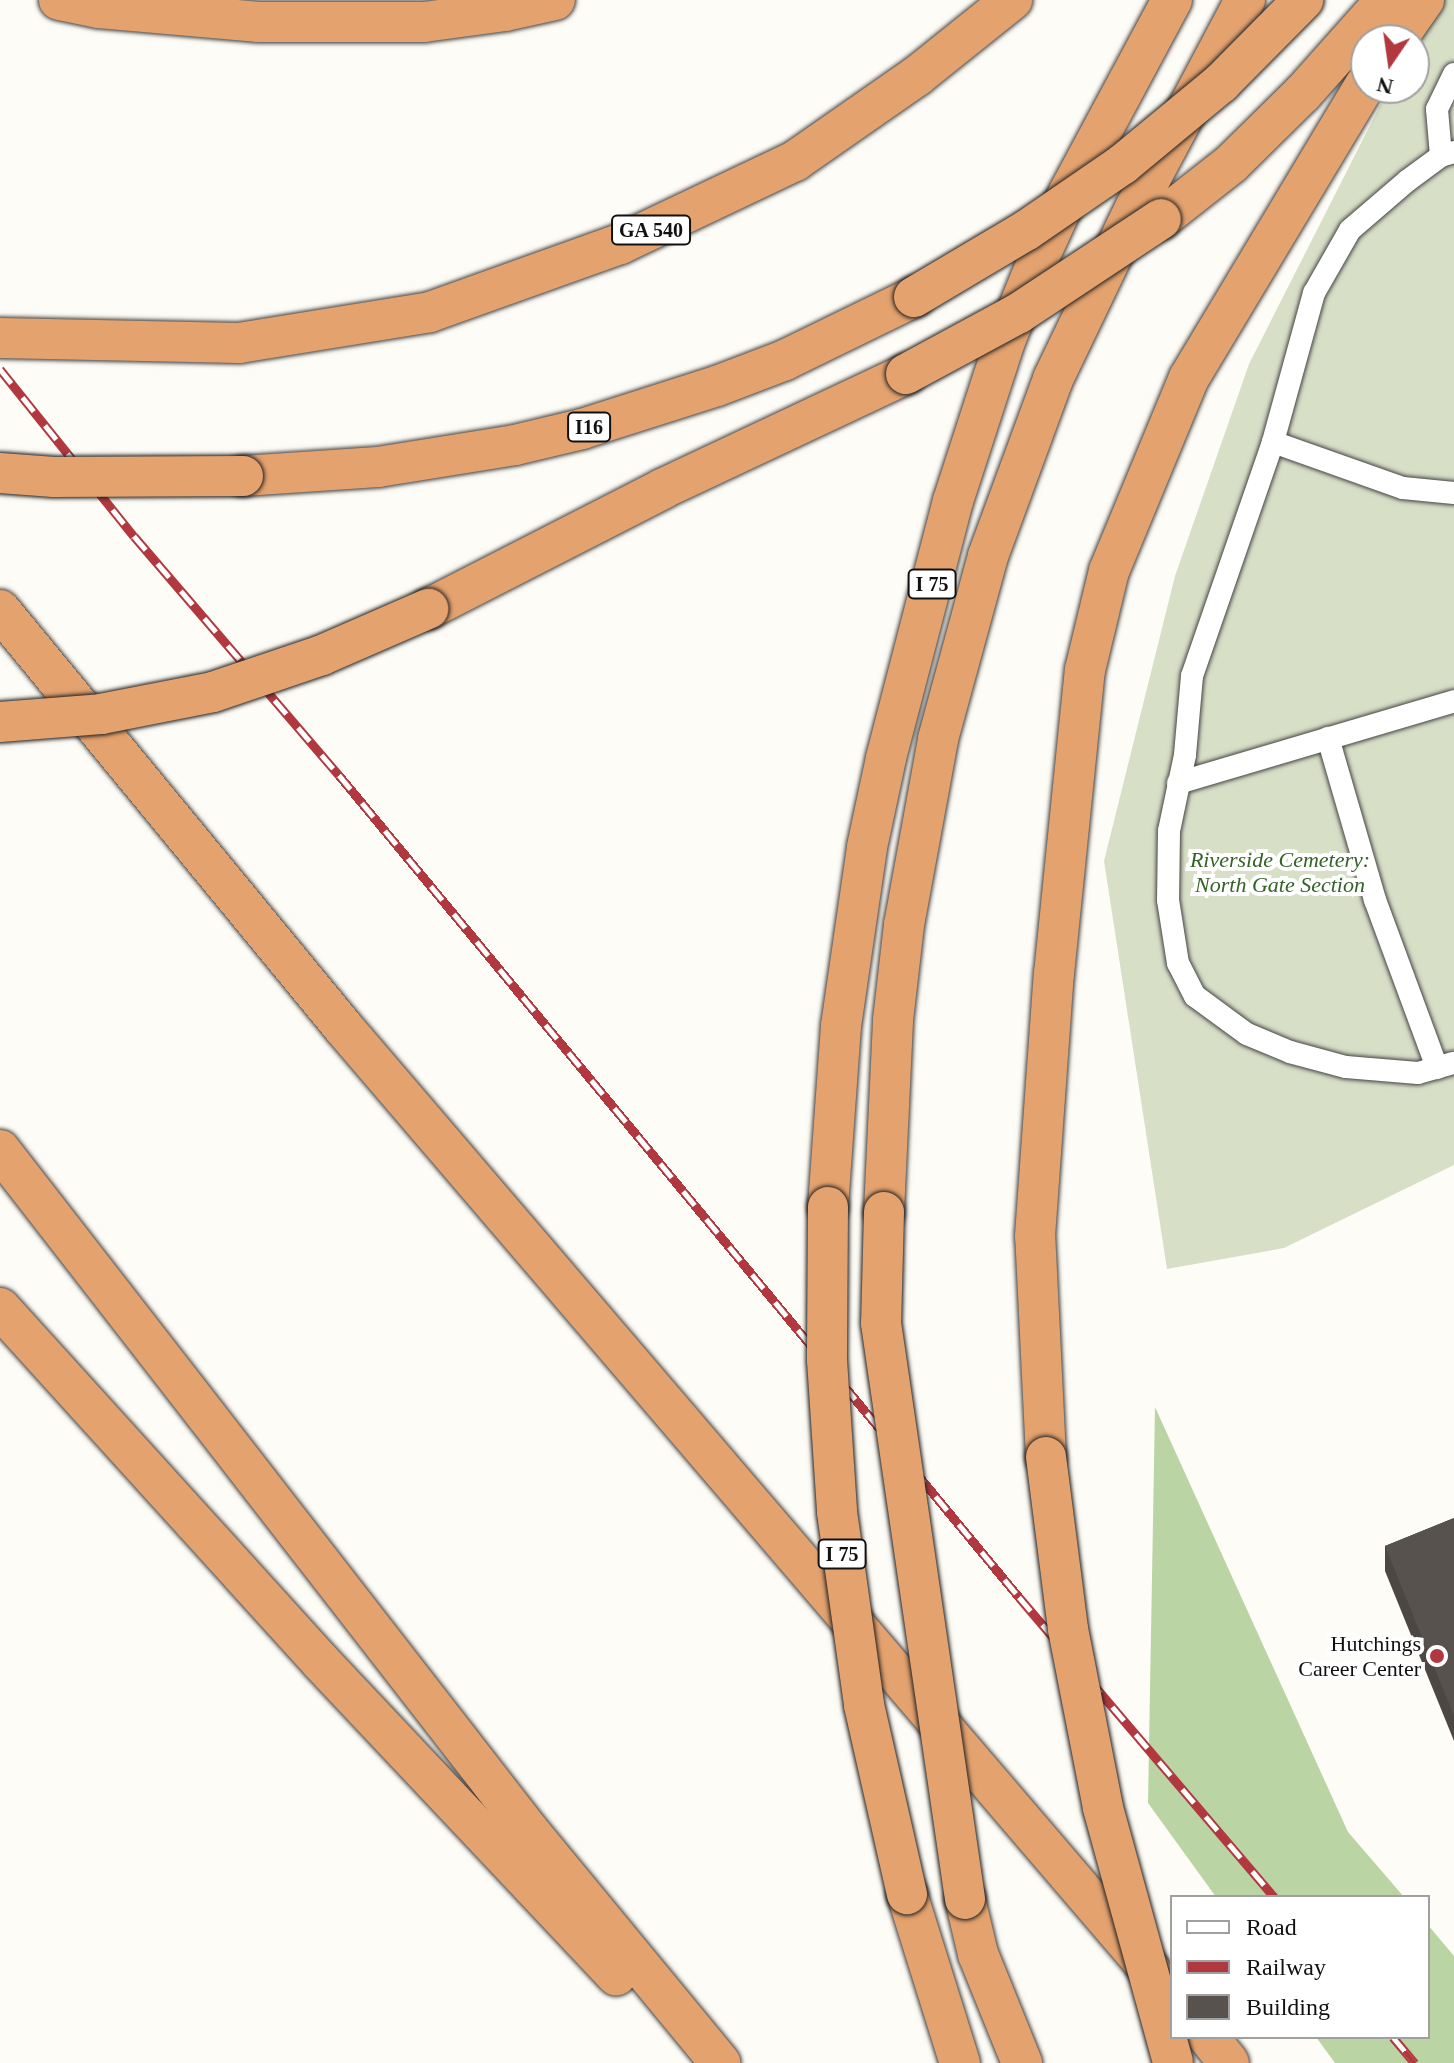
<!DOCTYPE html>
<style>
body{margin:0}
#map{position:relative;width:1454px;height:2063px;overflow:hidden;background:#fefcf6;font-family:Georgia,serif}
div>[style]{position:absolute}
.forest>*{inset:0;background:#bad5a3}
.cemetery>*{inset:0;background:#d8dfc7}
.roads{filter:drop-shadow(0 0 2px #444) drop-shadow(0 0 2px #444)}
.street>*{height:22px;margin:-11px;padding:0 11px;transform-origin:11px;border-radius:11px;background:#fff}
.highway>*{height:40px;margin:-20px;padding:0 20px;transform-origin:20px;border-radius:20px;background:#e4a26e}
.rail>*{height:9px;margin-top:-4.5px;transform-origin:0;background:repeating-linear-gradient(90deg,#fff 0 18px,#b2383f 0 36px);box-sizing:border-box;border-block:2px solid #b2383f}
.bridges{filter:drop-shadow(0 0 2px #222) drop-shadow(0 0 2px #222)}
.highway-bridge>*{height:40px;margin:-20px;padding:0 20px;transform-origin:20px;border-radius:20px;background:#e4a26e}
.wall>*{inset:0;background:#4c4743}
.building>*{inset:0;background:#58524e}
.dots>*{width:22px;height:22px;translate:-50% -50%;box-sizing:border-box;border:4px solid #fff;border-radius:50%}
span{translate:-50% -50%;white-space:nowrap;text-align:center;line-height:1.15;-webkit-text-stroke:8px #fff;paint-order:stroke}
.shield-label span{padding:2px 6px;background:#fff;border:2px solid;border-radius:6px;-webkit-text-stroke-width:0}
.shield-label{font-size:20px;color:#111;font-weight:700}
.park-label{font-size:22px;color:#346227;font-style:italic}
.poi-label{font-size:22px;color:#111}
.right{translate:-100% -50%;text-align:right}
.legend{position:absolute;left:1170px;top:1895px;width:260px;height:144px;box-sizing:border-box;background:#fff;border:2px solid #a0a0a0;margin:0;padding:10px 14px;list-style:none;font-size:24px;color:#111}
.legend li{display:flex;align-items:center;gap:16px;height:40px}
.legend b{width:40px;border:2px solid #a0a0a0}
.north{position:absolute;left:1350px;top:24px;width:80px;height:80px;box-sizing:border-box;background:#fff;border:2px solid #a0a0a0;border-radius:50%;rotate:193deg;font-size:22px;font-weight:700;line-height:32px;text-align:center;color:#111}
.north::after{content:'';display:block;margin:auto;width:28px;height:36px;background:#b2383f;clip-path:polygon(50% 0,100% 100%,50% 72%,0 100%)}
</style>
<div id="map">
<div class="forest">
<div style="clip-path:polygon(1155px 1407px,1348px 1832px,1404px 1897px,1216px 1897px,1148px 1803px)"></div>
<div style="clip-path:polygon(1428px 1925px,1454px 1956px,1454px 2063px,1335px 2063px,1316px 2037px,1428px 2037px)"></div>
</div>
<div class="cemetery">
<div style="clip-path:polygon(1436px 0,1454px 0,1454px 1165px,1284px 1248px,1167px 1269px,1104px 861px,1175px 576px,1249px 364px,1389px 88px,1414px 88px,1414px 42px)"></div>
</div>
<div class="roads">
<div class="street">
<div style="left:1454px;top:152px;width:14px;rotate:163deg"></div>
<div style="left:1441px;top:156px;width:42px;rotate:143.7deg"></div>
<div style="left:1407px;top:181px;width:75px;rotate:139.3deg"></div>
<div style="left:1350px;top:230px;width:73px;rotate:119.7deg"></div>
<div style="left:1314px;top:293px;width:155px;rotate:105.4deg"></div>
<div style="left:1273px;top:442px;width:248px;rotate:109.1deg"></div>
<div style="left:1192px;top:676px;width:79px;rotate:95.1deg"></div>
<div style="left:1185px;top:755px;width:78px;rotate:101.9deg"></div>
<div style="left:1169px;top:831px;width:69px;rotate:90.8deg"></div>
<div style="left:1168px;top:900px;width:64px;rotate:81deg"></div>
<div style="left:1178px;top:963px;width:37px;rotate:63deg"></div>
<div style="left:1195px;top:996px;width:64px;rotate:36.2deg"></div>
<div style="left:1247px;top:1034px;width:47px;rotate:22.7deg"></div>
<div style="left:1290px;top:1052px;width:58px;rotate:15deg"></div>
<div style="left:1346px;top:1067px;width:72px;rotate:4.8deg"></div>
<div style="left:1418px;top:1073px;width:37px;rotate:-16deg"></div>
<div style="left:1441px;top:156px;width:47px;rotate:-94.9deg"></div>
<div style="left:1437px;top:109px;width:39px;rotate:-64deg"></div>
<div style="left:1273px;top:442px;width:138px;rotate:19.5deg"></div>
<div style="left:1403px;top:488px;width:51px;rotate:5.6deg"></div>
<div style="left:1328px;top:738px;width:169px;rotate:73.8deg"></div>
<div style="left:1375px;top:900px;width:179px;rotate:69.7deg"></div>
<div style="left:1178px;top:783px;width:288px;rotate:-16.5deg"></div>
</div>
<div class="highway">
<div style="left:59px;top:0;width:41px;rotate:11.3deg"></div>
<div style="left:99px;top:8px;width:161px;rotate:5deg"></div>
<div style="left:259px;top:22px;width:165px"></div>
<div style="left:424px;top:22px;width:82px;rotate:-7.7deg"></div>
<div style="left:505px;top:11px;width:51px;rotate:-12.4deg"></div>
<div style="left:1396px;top:40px;width:49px;rotate:-55deg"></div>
<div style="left:1161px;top:219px;width:89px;rotate:-38.2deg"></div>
<div style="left:1231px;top:164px;width:101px;rotate:-44.6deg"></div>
<div style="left:1303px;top:93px;width:125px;rotate:-48.3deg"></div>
<div style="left:0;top:338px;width:239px;rotate:1.2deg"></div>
<div style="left:239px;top:343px;width:193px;rotate:-9.2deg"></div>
<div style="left:430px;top:312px;width:202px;rotate:-19.7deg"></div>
<div style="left:620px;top:244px;width:194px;rotate:-25.4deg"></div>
<div style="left:795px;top:161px;width:149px;rotate:-34.9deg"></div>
<div style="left:917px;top:76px;width:122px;rotate:-38.7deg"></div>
<div style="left:243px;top:476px;width:135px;rotate:-3.8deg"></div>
<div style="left:378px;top:467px;width:139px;rotate:-9.1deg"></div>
<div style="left:515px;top:445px;width:69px;rotate:-13.4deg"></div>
<div style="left:582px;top:429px;width:142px;rotate:-17.7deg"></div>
<div style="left:717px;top:386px;width:73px;rotate:-20.9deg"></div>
<div style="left:785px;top:360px;width:144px;rotate:-26deg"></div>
<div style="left:428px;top:609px;width:263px;rotate:-27.1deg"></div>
<div style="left:662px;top:489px;width:270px;rotate:-25.2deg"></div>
<div style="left:0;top:610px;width:540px;rotate:50.56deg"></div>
<div style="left:343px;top:1027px;width:1243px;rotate:49.44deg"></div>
<div style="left:0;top:1150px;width:862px;rotate:52.16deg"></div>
<div style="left:529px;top:1831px;width:301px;rotate:50.5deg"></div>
<div style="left:828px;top:1207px;width:181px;rotate:-85.9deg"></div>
<div style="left:841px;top:1026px;width:181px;rotate:-81.7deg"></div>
<div style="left:867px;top:847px;width:91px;rotate:-77.9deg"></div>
<div style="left:886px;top:758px;width:266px;rotate:-75.4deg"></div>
<div style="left:953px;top:501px;width:168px;rotate:-72deg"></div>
<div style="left:1005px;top:341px;width:85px;rotate:-67.9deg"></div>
<div style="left:1037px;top:262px;width:75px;rotate:-65.5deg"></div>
<div style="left:1068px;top:194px;width:220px;rotate:-61.8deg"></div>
<div style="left:884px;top:1212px;width:192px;rotate:-87.3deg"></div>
<div style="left:893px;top:1020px;width:96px;rotate:-83.4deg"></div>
<div style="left:904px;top:925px;width:189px;rotate:-79.6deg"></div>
<div style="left:938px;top:739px;width:190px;rotate:-74.7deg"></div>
<div style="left:988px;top:556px;width:189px;rotate:-69.8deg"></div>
<div style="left:1053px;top:379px;width:192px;rotate:-64.4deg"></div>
<div style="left:1136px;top:206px;width:233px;rotate:-62.1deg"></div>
<div style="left:0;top:1308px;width:476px;rotate:47.8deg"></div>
<div style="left:320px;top:1661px;width:432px;rotate:46.7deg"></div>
<div style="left:1046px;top:1457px;width:221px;rotate:-92.8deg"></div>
<div style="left:1035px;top:1236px;width:263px;rotate:-85.9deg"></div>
<div style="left:1054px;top:974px;width:306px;rotate:-84.2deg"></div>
<div style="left:1085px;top:670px;width:102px;rotate:-76.4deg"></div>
<div style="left:1109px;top:571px;width:209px;rotate:-67.5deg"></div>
<div style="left:1189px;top:378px;width:343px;rotate:-59deg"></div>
<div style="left:907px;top:1894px;width:177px;rotate:72.6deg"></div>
<div style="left:965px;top:1899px;width:57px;rotate:76.7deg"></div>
<div style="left:978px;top:1954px;width:118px;rotate:68deg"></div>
<div style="left:1208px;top:2037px;width:33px;rotate:51deg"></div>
</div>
</div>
<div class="rail">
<div style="left:0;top:369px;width:214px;rotate:51.3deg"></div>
<div style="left:134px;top:536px;width:315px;rotate:49.4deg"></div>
<div style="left:339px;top:775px;width:1067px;rotate:50.4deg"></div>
<div style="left:1019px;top:1597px;width:394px;rotate:49.6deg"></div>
<div style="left:1393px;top:2037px;width:34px;rotate:50deg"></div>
</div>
<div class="bridges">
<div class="highway-bridge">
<div style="left:914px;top:297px;width:131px;rotate:-30.7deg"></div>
<div style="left:1027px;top:230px;width:116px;rotate:-34.5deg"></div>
<div style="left:1123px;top:164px;width:127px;rotate:-39.6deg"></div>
<div style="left:1221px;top:83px;width:117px;rotate:-45.3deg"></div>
<div style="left:906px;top:374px;width:128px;rotate:-28.4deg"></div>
<div style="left:1019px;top:313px;width:170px;rotate:-33.5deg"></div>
<div style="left:0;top:473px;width:54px;rotate:4.2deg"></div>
<div style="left:54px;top:477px;width:189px;rotate:-0.3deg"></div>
<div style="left:0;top:722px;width:101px;rotate:-4.5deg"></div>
<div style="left:101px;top:714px;width:114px;rotate:-11.1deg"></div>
<div style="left:213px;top:692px;width:115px;rotate:-18.7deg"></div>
<div style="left:322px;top:655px;width:116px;rotate:-23.5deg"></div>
<div style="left:828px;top:1207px;width:153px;rotate:90.4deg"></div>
<div style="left:827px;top:1360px;width:152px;rotate:86.2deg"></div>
<div style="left:837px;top:1512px;width:195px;rotate:82deg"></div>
<div style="left:864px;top:1705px;width:194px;rotate:77.2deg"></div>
<div style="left:884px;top:1212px;width:111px;rotate:91.5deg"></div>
<div style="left:881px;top:1323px;width:582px;rotate:81.7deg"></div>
<div style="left:1046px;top:1457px;width:173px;rotate:82.7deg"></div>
<div style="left:1068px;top:1629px;width:182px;rotate:78.9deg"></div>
<div style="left:1103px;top:1808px;width:264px;rotate:74.6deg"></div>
</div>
</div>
<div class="wall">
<div style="clip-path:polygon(1454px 1518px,1454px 1741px,1385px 1571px,1385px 1546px)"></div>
</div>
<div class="building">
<div style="clip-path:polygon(1454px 1518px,1454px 1716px,1385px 1546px)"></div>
</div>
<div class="dots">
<div style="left:1437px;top:1656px;background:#b2383f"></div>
</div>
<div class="shield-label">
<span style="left:651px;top:230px">GA 540</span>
<span style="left:589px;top:427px">I16</span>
<span style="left:932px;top:584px">I 75</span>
<span style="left:842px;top:1554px">I 75</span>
</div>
<div class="park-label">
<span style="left:1280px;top:872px">Riverside Cemetery:<br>North Gate Section</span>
</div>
<div class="poi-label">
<span class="right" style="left:1421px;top:1656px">Hutchings<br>Career Center</span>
</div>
<ul class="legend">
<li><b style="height:10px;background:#fff"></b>Road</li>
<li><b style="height:10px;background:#b2383f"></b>Railway</li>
<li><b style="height:22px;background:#58524e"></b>Building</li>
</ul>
<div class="north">N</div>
</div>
